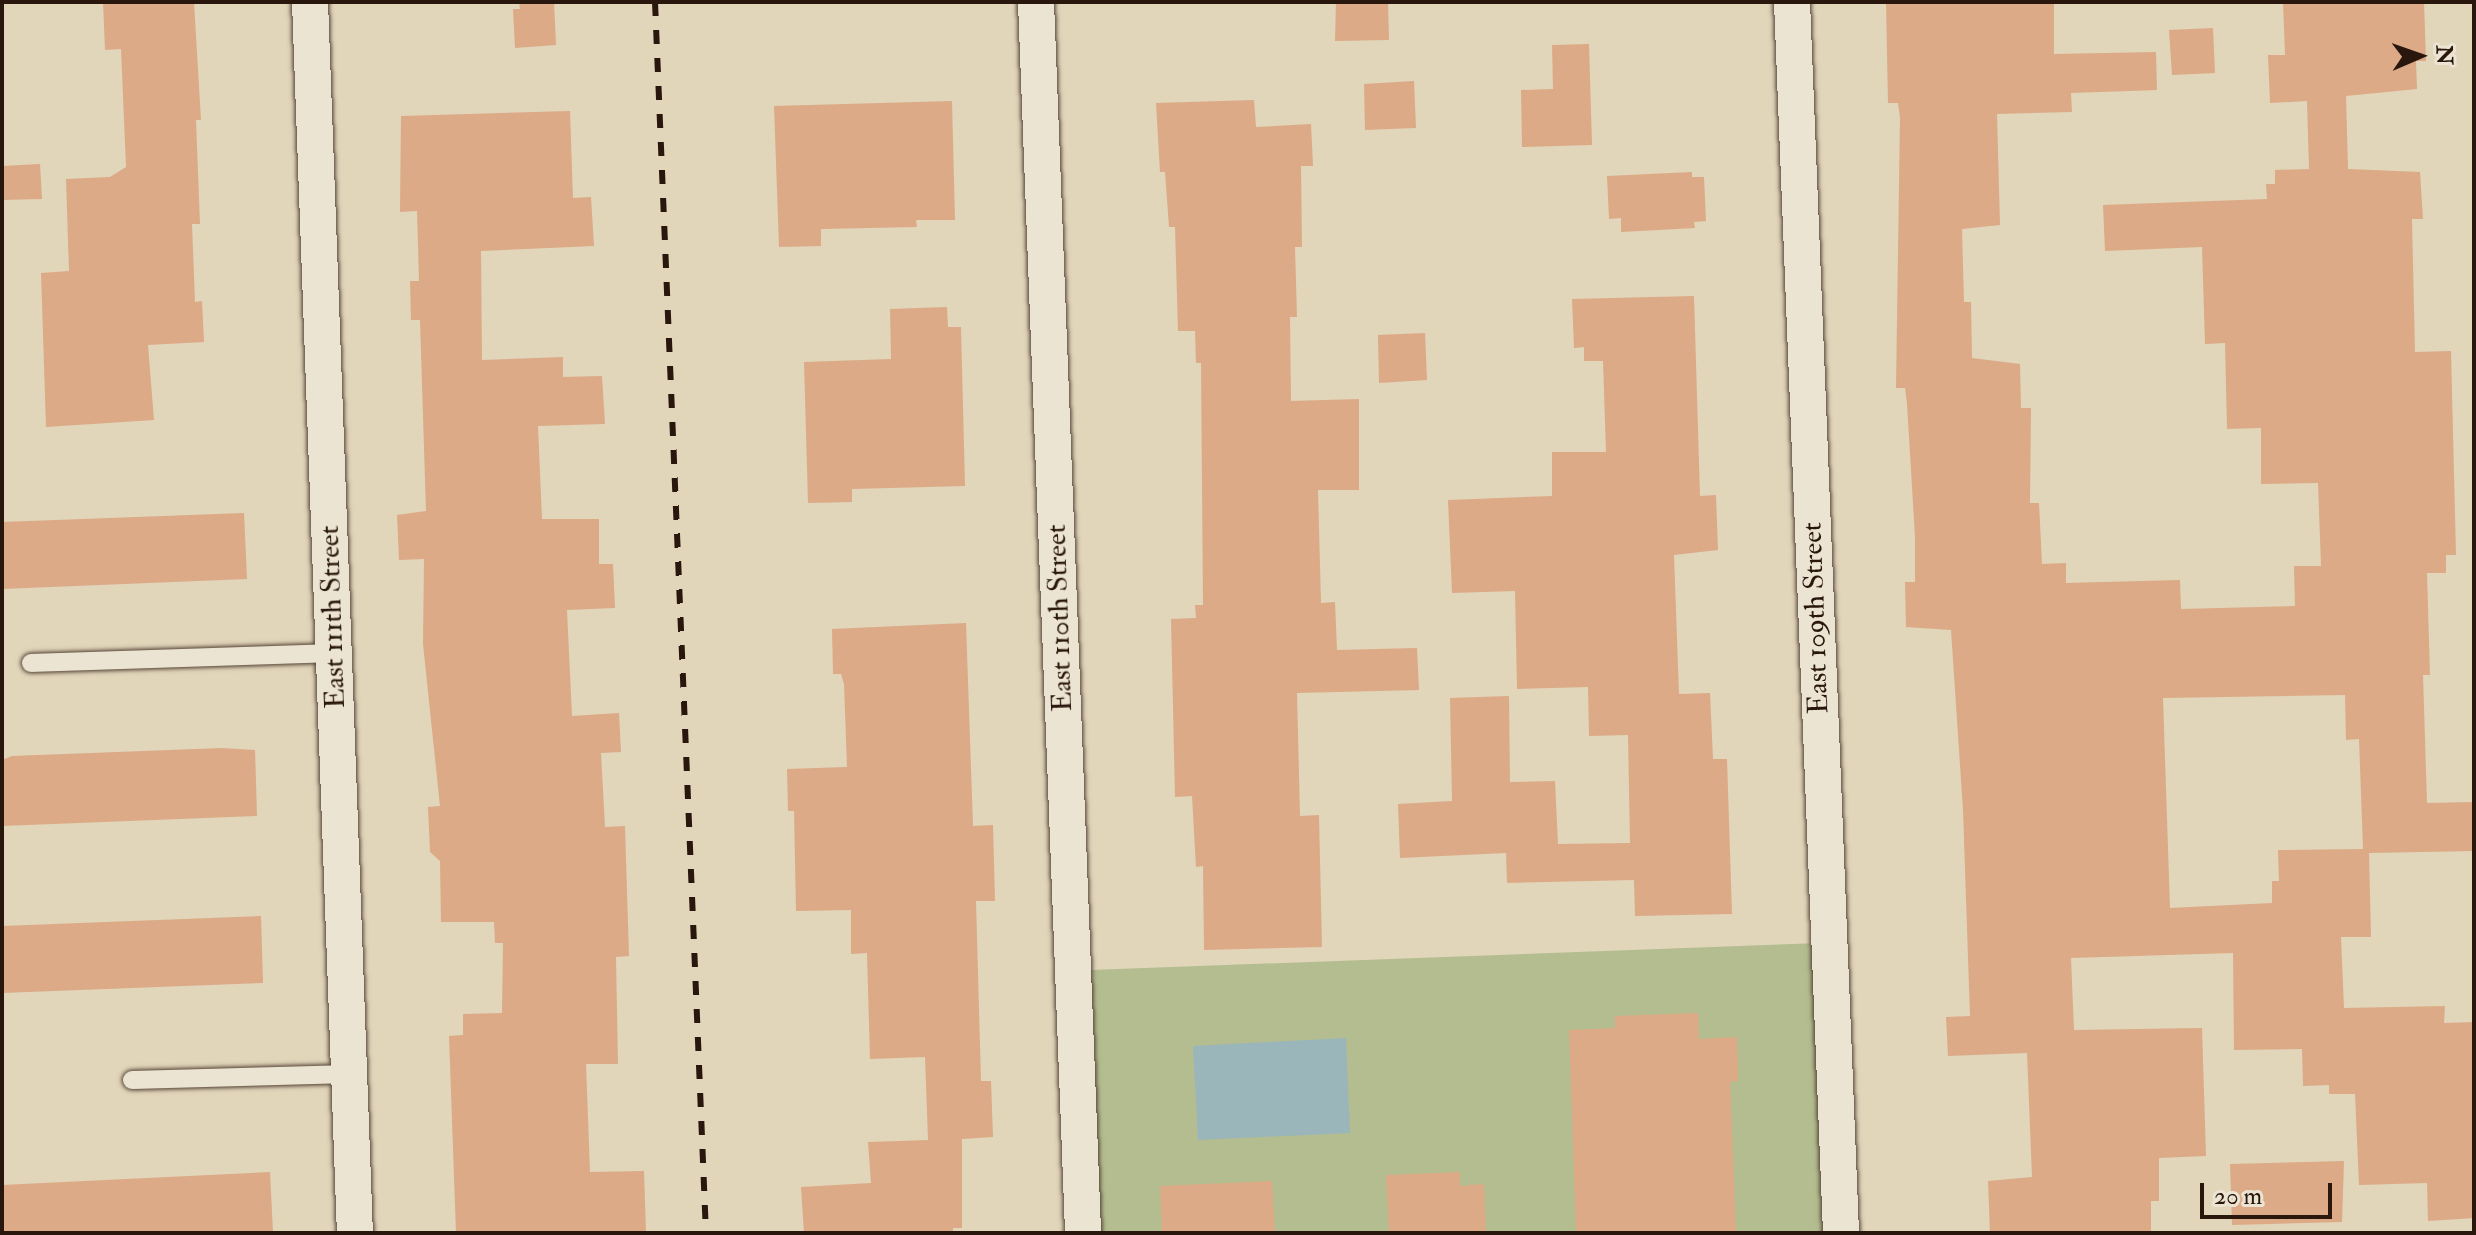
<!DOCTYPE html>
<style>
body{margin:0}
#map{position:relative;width:2476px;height:1235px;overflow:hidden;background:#e1d5ba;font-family:"IM FELL Double Pica",serif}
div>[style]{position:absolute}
.green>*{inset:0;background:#b3bd8f}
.water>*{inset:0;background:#9ab6bb}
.building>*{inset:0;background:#dcaa86}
.roads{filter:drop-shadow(0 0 2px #574638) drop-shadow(0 0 2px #574638)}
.lane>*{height:18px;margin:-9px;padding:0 9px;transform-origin:9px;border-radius:9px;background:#ece4d2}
.street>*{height:36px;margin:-18px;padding:0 18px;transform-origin:18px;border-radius:18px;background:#ece4d2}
.rail>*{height:6px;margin-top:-3px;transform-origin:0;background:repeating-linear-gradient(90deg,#29170d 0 14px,transparent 0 28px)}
span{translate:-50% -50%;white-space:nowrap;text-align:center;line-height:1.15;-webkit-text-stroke:6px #ece4d2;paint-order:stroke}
.street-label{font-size:28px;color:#29170d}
.frame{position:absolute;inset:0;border:4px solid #29170d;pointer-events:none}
.north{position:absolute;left:2380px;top:16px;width:80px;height:80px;-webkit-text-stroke:6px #ece4d2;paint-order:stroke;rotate:88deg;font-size:22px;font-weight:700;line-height:32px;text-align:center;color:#29170d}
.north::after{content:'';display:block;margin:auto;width:28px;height:36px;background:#29170d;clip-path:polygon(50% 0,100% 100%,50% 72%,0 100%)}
.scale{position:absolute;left:2200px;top:1183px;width:132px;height:36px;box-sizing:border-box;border:4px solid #29170d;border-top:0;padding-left:10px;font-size:24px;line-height:28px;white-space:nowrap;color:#29170d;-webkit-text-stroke:6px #ece4d2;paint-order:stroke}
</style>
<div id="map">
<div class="green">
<div style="clip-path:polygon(1821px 943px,1832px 1233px,1101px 1233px,1091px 970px)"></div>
</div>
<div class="water">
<div style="clip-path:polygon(1346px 1038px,1350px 1133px,1198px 1140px,1193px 1046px)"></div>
</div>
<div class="building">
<div style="clip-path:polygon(103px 2px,194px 2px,201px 120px,196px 120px,200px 224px,192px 224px,195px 302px,202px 301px,204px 342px,148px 345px,154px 420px,46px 427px,41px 273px,69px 271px,66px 179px,110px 177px,126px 167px,121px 49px,105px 50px)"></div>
<div style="clip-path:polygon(519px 2px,554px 2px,556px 45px,515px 48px,513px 9px,520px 9px)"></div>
<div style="clip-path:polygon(1336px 2px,1388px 2px,1389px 40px,1335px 41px)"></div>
<div style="clip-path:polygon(evenodd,1886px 2px,2054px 2px,2054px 54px,2156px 52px,2157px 90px,2071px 93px,2072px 112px,1997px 114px,2000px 225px,1962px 229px,1964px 302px,1971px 302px,1972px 358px,2020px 364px,2021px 408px,2031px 408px,2030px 503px,2039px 503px,2042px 564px,2066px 563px,2066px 583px,2180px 580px,2181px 609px,2295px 606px,2294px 566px,2321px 566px,2318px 483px,2261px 484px,2261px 428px,2227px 429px,2225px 343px,2205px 344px,2202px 247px,2105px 251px,2103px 205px,2267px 199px,2266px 184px,2275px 184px,2275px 170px,2309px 169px,2307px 101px,2270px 103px,2268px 55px,2285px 55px,2283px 2px,2424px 2px,2426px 61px,2416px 61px,2417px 89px,2346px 96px,2348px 169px,2420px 172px,2423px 219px,2412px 219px,2415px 352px,2451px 351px,2456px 555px,2446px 555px,2446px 573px,2427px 573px,2430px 675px,2423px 675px,2427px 803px,2474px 802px,2474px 851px,2369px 853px,2371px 937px,2341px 937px,2344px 1008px,2445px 1006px,2444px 1023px,2474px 1022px,2474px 1218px,2428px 1221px,2427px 1183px,2359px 1185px,2355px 1094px,2329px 1094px,2329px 1085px,2303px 1086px,2302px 1049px,2234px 1050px,2233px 953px,2071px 958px,2074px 1030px,2202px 1028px,2206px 1156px,2159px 1158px,2159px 1201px,2151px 1201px,2151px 1233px,1990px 1233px,1988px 1181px,2032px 1177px,2027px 1053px,1948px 1056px,1946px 1017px,1970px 1016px,1963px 810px,1951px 630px,1906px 627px,1905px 582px,1915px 582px,1915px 537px,1907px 404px,1905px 388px,1896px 388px,1900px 117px,1898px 103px,1888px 103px,1886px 2px,2345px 695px,2346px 740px,2359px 739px,2363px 849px,2278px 850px,2279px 881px,2272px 881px,2272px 903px,2170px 908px,2163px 698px,2345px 695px)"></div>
<div style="clip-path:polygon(2213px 28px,2215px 73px,2172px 75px,2169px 30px)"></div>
<div style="clip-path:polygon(1589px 44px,1592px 145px,1522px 147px,1521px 90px,1553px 89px,1552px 45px)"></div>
<div style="clip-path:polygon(1414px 81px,1416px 128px,1365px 130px,1364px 84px)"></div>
<div style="clip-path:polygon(1254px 100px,1256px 127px,1311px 124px,1313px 166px,1301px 166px,1302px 247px,1295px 247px,1297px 317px,1290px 317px,1291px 401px,1359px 399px,1359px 490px,1318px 490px,1321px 603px,1335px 602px,1337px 650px,1417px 648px,1419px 690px,1297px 693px,1300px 816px,1319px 815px,1322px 947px,1204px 950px,1203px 866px,1196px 867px,1192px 796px,1175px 797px,1171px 619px,1196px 618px,1195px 605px,1203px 605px,1201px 363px,1196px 363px,1195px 331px,1178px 331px,1175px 227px,1169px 227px,1165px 172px,1160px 172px,1156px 103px)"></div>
<div style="clip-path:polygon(952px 101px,955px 220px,916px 220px,917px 227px,821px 229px,821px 246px,779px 247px,774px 106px)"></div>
<div style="clip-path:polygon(570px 111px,573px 198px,591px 197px,594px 246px,481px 251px,482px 360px,563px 357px,563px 377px,602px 376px,605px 424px,538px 426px,542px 519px,599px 519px,599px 564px,613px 564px,615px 608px,567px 610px,572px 716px,619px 713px,621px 752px,601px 753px,605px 827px,625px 826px,629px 956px,616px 957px,618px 1064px,586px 1064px,590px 1172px,644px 1171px,646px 1233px,456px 1233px,449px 1036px,463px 1035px,463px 1014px,502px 1013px,503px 943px,495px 943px,494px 922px,441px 922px,440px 861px,430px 852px,428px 807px,440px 806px,423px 644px,424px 559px,399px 560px,397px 515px,426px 511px,420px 320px,411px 320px,410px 281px,419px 281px,417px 211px,400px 212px,401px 116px)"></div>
<div style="clip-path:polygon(40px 164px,42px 199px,2px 200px,2px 166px)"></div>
<div style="clip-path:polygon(1692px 172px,1692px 177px,1704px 177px,1706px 221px,1694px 222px,1695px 228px,1621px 232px,1621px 218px,1609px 219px,1607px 176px)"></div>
<div style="clip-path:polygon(1694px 296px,1700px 496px,1716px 495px,1718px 550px,1674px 555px,1679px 694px,1710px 693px,1713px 759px,1727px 759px,1732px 914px,1635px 916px,1634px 880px,1507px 883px,1506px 853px,1400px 858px,1398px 804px,1452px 801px,1450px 698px,1509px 696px,1510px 782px,1555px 781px,1558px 844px,1630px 843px,1628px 735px,1589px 736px,1588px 687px,1517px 689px,1515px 591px,1452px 593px,1448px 500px,1552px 496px,1552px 452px,1606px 452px,1603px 361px,1584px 361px,1584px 347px,1574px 348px,1572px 299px)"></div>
<div style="clip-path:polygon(947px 307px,948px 327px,961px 327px,965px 486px,852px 489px,852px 502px,808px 503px,804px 362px,891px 359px,890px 309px)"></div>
<div style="clip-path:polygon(1425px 333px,1427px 380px,1379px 383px,1378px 335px)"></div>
<div style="clip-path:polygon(244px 513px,247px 579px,2px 589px,2px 522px)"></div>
<div style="clip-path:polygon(966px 623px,973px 826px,993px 825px,995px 901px,976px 901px,981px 1081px,991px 1081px,993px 1137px,962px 1139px,962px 1228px,953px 1228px,953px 1233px,804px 1233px,801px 1187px,871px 1183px,868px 1142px,928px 1140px,925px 1057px,870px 1059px,867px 953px,851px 954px,851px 910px,796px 911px,794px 811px,788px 811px,787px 769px,847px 767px,844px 684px,841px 674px,833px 674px,832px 629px)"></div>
<div style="clip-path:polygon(222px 748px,255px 750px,257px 816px,2px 826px,2px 760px,12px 756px)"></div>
<div style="clip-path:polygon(261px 916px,263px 983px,2px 993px,2px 926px)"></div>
<div style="clip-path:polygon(1698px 1013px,1699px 1039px,1737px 1037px,1738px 1081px,1730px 1082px,1736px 1233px,1576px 1233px,1569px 1030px,1615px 1028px,1615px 1016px)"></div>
<div style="clip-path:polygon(2344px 1161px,2342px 1222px,2232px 1225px,2230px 1164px)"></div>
<div style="clip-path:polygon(270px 1172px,273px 1233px,2px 1233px,2px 1185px)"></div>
<div style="clip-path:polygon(1460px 1172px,1460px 1186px,1484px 1184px,1486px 1232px,1389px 1233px,1386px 1175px)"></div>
<div style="clip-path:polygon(1272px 1181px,1275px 1233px,1162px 1233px,1160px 1186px)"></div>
</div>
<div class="roads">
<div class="lane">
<div style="left:31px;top:663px;width:303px;rotate:-1.9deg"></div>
<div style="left:132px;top:1080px;width:218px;rotate:-1.6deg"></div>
</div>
<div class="street">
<div style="left:310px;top:2px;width:1232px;rotate:87.91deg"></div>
<div style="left:1036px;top:2px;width:1232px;rotate:87.81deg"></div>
<div style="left:1792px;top:2px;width:1232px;rotate:87.72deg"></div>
</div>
</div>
<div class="rail">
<div style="left:655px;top:2px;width:1232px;rotate:87.63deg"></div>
</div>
<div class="street-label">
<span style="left:333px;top:617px;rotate:-92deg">East 111th Street</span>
<span style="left:1060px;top:618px;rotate:-92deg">East 110th Street</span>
<span style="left:1816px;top:618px;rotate:-92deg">East 109th Street</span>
</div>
<div class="frame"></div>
<div class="north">N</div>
<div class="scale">20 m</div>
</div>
